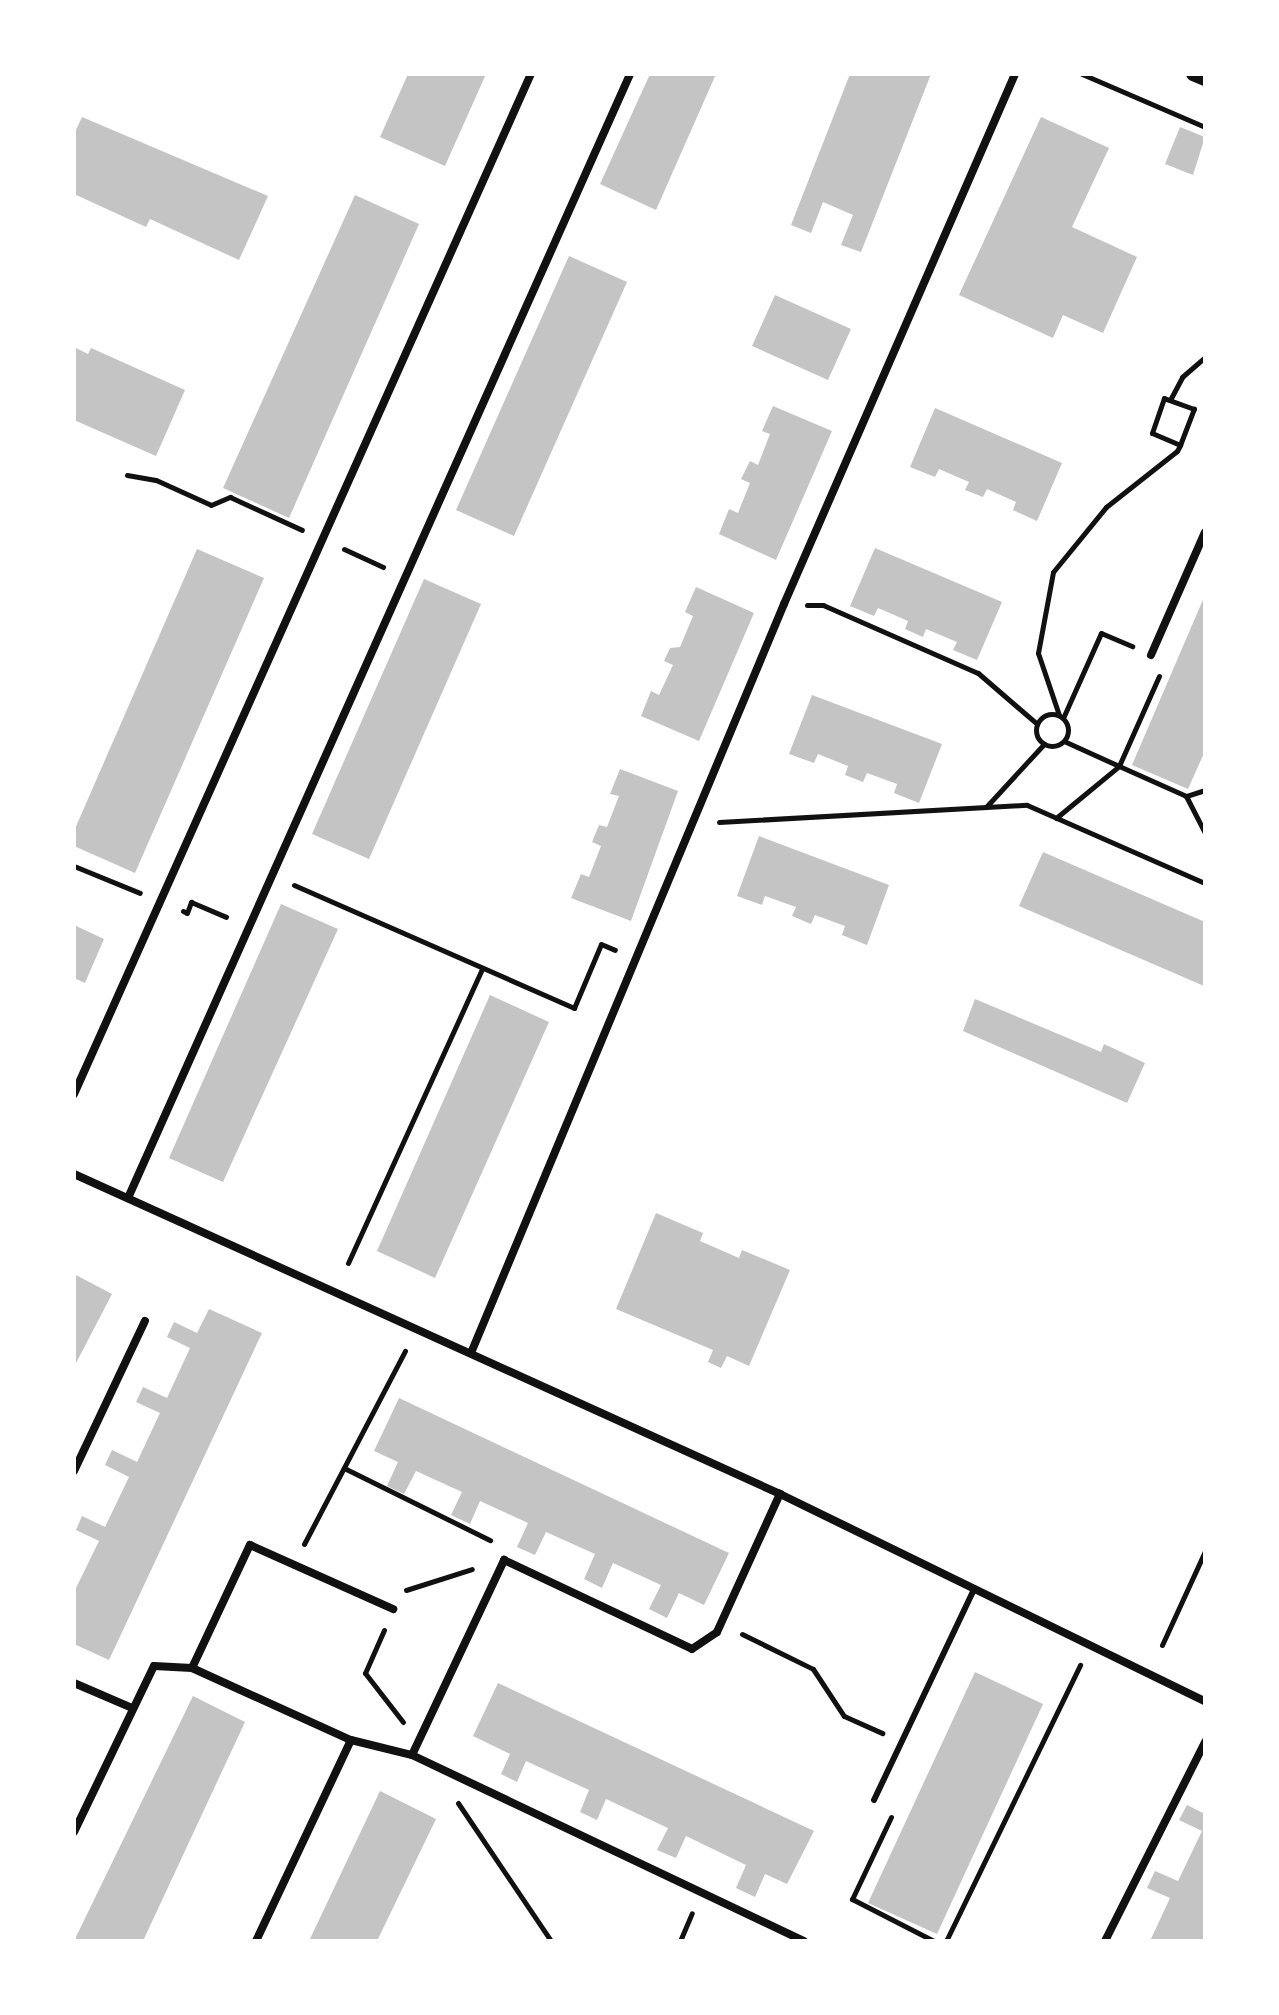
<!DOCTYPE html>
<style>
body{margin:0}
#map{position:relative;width:1279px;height:2015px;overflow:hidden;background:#fff;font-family:"Titillium Web",sans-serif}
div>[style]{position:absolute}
.building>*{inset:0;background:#c4c4c4}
.path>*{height:5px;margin:-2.5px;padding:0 2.5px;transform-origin:2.5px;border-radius:2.5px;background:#111}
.path>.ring{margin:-2.5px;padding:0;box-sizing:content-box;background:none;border:5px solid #111;border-radius:50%}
.service>*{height:6px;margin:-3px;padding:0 3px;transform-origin:3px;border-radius:3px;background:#111}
.minor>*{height:8px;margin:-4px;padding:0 4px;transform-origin:4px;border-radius:4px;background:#111}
.tertiary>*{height:14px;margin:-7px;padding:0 7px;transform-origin:7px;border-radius:7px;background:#111}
span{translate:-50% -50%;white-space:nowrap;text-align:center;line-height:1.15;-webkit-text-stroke:7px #fff;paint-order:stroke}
.frame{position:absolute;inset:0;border:76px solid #fff;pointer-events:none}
</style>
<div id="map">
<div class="building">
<div style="clip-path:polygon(408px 74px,486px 74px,445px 166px,380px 137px)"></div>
<div style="clip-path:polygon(650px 74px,716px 74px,656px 210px,600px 184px)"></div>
<div style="clip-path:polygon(850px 74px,931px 74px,861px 252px,841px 245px,853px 215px,823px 202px,811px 233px,791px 225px)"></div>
<div style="clip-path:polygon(82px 117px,268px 196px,239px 260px,150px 219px,146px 227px,74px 194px,74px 134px)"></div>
<div style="clip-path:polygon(1041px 117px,1109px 148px,1072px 227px,1137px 257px,1103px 333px,1063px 315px,1053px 338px,959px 295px)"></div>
<div style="clip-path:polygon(1180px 127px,1205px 137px,1193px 175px,1165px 164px)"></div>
<div style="clip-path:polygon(355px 195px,419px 224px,289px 518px,223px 488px)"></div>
<div style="clip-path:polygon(569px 256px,627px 282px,514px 536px,456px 510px)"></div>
<div style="clip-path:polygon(775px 295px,851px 329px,828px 380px,752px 346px)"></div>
<div style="clip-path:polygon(74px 347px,88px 354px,91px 348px,185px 390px,156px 456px,74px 420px)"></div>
<div style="clip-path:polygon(773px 406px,832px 431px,776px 560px,719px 534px,729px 509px,738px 513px,750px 483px,741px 479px,750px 461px,758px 465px,770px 434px,762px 431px)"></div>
<div style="clip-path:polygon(935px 408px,1062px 463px,1037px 521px,1013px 510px,1016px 502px,987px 489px,983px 497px,965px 490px,969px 482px,939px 469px,935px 477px,910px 467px)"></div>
<div style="clip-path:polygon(875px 548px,1002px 602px,977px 660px,953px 650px,957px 642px,926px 629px,923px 637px,905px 629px,908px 621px,878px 608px,874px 616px,850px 606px)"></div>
<div style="clip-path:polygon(197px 549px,264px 578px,135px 873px,74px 846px,74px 831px)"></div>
<div style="clip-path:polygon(424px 579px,481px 604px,369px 859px,312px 834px)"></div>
<div style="clip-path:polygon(696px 587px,754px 613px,699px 741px,641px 716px,651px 691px,659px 695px,673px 665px,664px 661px,670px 648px,680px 647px,693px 616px,685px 612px)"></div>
<div style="clip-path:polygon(1205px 595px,1205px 751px,1188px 789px,1132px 765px)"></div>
<div style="clip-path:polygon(812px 695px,942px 744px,919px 803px,894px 793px,897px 784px,867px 773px,863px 782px,845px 775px,848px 766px,818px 754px,814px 763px,789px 754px)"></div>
<div style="clip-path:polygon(620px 769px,678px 791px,631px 921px,571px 898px,581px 874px,589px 877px,601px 846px,592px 842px,599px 825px,607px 827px,619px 796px,610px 794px)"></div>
<div style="clip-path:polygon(759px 836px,889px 885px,867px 945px,842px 935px,845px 926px,815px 915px,811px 924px,792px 916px,796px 907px,765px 896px,762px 905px,737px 896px)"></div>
<div style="clip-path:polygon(1043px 852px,1205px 922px,1204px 986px,1019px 906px)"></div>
<div style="clip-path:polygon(281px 904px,338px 929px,223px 1182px,169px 1158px)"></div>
<div style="clip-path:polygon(74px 925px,104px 939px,85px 983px,74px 978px)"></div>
<div style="clip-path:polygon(490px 995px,549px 1022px,435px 1278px,377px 1251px)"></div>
<div style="clip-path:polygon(975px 999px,1101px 1052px,1104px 1044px,1145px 1063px,1127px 1103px,963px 1031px)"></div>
<div style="clip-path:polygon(656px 1213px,703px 1233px,700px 1241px,739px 1258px,742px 1250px,790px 1270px,749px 1366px,727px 1356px,721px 1368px,708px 1362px,713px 1350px,616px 1309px)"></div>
<div style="clip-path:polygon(74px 1274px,112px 1294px,74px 1367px)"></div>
<div style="clip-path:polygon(209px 1309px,262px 1333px,109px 1660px,74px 1644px,74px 1592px,99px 1541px,76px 1530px,82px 1516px,105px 1527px,129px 1477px,105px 1465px,112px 1450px,137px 1462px,160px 1413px,136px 1402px,143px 1387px,167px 1398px,190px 1348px,167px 1337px,174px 1322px,197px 1333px)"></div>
<div style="clip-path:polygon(399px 1398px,729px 1553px,704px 1605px,679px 1593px,667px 1618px,649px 1609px,661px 1585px,613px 1563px,602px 1588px,584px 1579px,595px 1554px,546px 1532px,535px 1555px,517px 1547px,528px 1523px,480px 1501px,470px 1524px,451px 1515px,462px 1492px,416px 1471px,404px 1494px,387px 1486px,398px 1462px,374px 1451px)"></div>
<div style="clip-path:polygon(975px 1672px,1043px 1704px,937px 1934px,868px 1903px)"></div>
<div style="clip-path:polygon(498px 1683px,814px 1831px,787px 1884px,765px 1874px,755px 1897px,736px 1888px,746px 1865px,686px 1836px,676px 1858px,657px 1850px,668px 1828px,606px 1799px,597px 1820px,580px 1812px,589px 1790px,526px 1761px,517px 1782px,501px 1774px,510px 1754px,473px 1736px)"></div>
<div style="clip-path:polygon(193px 1696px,245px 1722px,143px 1941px,74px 1941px)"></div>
<div style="clip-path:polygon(380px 1791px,436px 1819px,377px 1941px,309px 1941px)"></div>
<div style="clip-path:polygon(1187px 1805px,1205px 1814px,1205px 1941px,1150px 1941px,1170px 1898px,1147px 1888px,1155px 1871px,1178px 1881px,1202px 1831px,1179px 1820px)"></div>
</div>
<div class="path">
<div style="left:1082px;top:74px;width:134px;rotate:23.3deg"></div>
<div style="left:1170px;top:400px;width:26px;rotate:-62deg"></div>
<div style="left:1182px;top:377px;width:30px;rotate:-41deg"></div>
<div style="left:127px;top:475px;width:29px;rotate:10deg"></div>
<div style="left:156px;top:480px;width:60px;rotate:24.4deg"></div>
<div style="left:211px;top:505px;width:21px;rotate:-23deg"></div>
<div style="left:230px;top:497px;width:79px;rotate:24.6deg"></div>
<div style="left:344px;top:549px;width:43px;rotate:24.8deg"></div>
<div style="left:807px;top:605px;width:16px"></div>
<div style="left:823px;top:605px;width:169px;rotate:23.7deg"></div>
<div style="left:978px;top:673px;width:78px;rotate:40.8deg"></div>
<div style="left:1159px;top:676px;width:98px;rotate:114deg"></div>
<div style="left:1119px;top:766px;width:73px;rotate:24.1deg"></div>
<div class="ring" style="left:1036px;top:714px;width:27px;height:27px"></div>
<div style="left:1059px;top:715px;width:65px;rotate:-108.7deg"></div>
<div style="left:1038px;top:653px;width:82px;rotate:-79.5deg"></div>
<div style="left:1053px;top:572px;width:84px;rotate:-50.8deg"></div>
<div style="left:1106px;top:507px;width:90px;rotate:-38.3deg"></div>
<div style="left:1177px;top:451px;width:7px;rotate:-63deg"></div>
<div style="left:1180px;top:445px;width:39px;rotate:-69deg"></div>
<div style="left:1194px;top:409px;width:32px;rotate:-160deg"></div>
<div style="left:1164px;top:398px;width:37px;rotate:109deg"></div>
<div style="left:1152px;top:433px;width:30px;rotate:23deg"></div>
<div style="left:1063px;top:718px;width:93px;rotate:-65.9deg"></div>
<div style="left:1101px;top:633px;width:34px;rotate:23deg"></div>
<div style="left:1205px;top:790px;width:20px;rotate:162deg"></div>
<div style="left:1186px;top:796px;width:42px;rotate:62.8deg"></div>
<div style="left:986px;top:807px;width:86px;rotate:-47.4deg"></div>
<div style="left:1056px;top:818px;width:82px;rotate:-39.5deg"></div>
<div style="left:1119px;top:766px;width:60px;rotate:-155.6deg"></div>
<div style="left:719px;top:822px;width:308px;rotate:-3.2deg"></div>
<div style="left:1027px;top:805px;width:194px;rotate:23.7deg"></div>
<div style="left:74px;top:866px;width:71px;rotate:22.2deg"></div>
<div style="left:294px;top:885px;width:306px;rotate:23.7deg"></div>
<div style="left:574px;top:1008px;width:69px;rotate:-67.1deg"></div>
<div style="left:601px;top:944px;width:15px;rotate:23deg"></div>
<div style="left:183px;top:911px;width:4px;rotate:27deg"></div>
<div style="left:187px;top:913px;width:12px;rotate:-70deg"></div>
<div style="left:191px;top:902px;width:38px;rotate:23deg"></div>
<div style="left:348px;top:1263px;width:323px;rotate:-65.5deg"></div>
<div style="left:344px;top:1468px;width:163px;rotate:26.3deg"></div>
<div style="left:304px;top:1544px;width:218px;rotate:-62.4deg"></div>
<div style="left:406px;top:1590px;width:69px;rotate:-17.7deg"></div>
<div style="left:384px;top:1630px;width:47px;rotate:113.8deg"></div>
<div style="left:365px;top:1673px;width:62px;rotate:52.2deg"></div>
<div style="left:742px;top:1634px;width:79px;rotate:26.2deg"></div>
<div style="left:813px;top:1669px;width:56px;rotate:56.6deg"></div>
<div style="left:844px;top:1716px;width:42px;rotate:24.1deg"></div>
<div style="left:1162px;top:1645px;width:103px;rotate:-65.4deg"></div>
<div style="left:458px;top:1803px;width:166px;rotate:56deg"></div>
<div style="left:891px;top:1817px;width:91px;rotate:115.4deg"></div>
<div style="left:852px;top:1899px;width:92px;rotate:27.1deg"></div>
<div style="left:680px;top:1941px;width:30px;rotate:-67deg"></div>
<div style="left:946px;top:1941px;width:307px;rotate:-64.1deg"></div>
</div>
<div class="service">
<div style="left:874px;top:1800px;width:233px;rotate:-64.6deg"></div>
</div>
<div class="minor">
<div style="left:1151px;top:655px;width:134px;rotate:-66.3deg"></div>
<div style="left:74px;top:1094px;width:1118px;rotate:-65.87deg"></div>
<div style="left:74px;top:1174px;width:775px;rotate:24.38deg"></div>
<div style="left:780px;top:1494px;width:473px;rotate:26deg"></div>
<div style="left:128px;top:1198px;width:1231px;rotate:-65.93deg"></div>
<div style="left:471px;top:1353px;width:812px;rotate:-67.32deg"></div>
<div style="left:784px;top:604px;width:578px;rotate:-66.45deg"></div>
<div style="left:74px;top:1471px;width:166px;rotate:-64.7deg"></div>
<div style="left:192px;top:1668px;width:136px;rotate:-64.8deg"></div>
<div style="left:250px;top:1545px;width:157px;rotate:24.1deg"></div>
<div style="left:74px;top:1683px;width:63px;rotate:23.3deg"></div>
<div style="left:412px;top:1755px;width:216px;rotate:-64.7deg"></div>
<div style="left:504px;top:1560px;width:208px;rotate:25.3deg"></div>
<div style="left:692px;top:1649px;width:30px;rotate:-34deg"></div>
<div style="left:717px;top:1632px;width:152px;rotate:-65.5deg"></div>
<div style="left:74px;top:1832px;width:184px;rotate:-64.3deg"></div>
<div style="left:154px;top:1666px;width:38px;rotate:3deg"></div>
<div style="left:192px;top:1668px;width:175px;rotate:24.4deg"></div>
<div style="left:351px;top:1740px;width:63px;rotate:13.8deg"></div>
<div style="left:412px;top:1755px;width:434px;rotate:25.4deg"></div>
<div style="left:256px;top:1941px;width:222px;rotate:-64.7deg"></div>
<div style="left:1105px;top:1941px;width:223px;rotate:-63.3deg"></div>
</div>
<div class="tertiary">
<div style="left:1193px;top:74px;width:13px;rotate:23deg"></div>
</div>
<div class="frame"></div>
</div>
